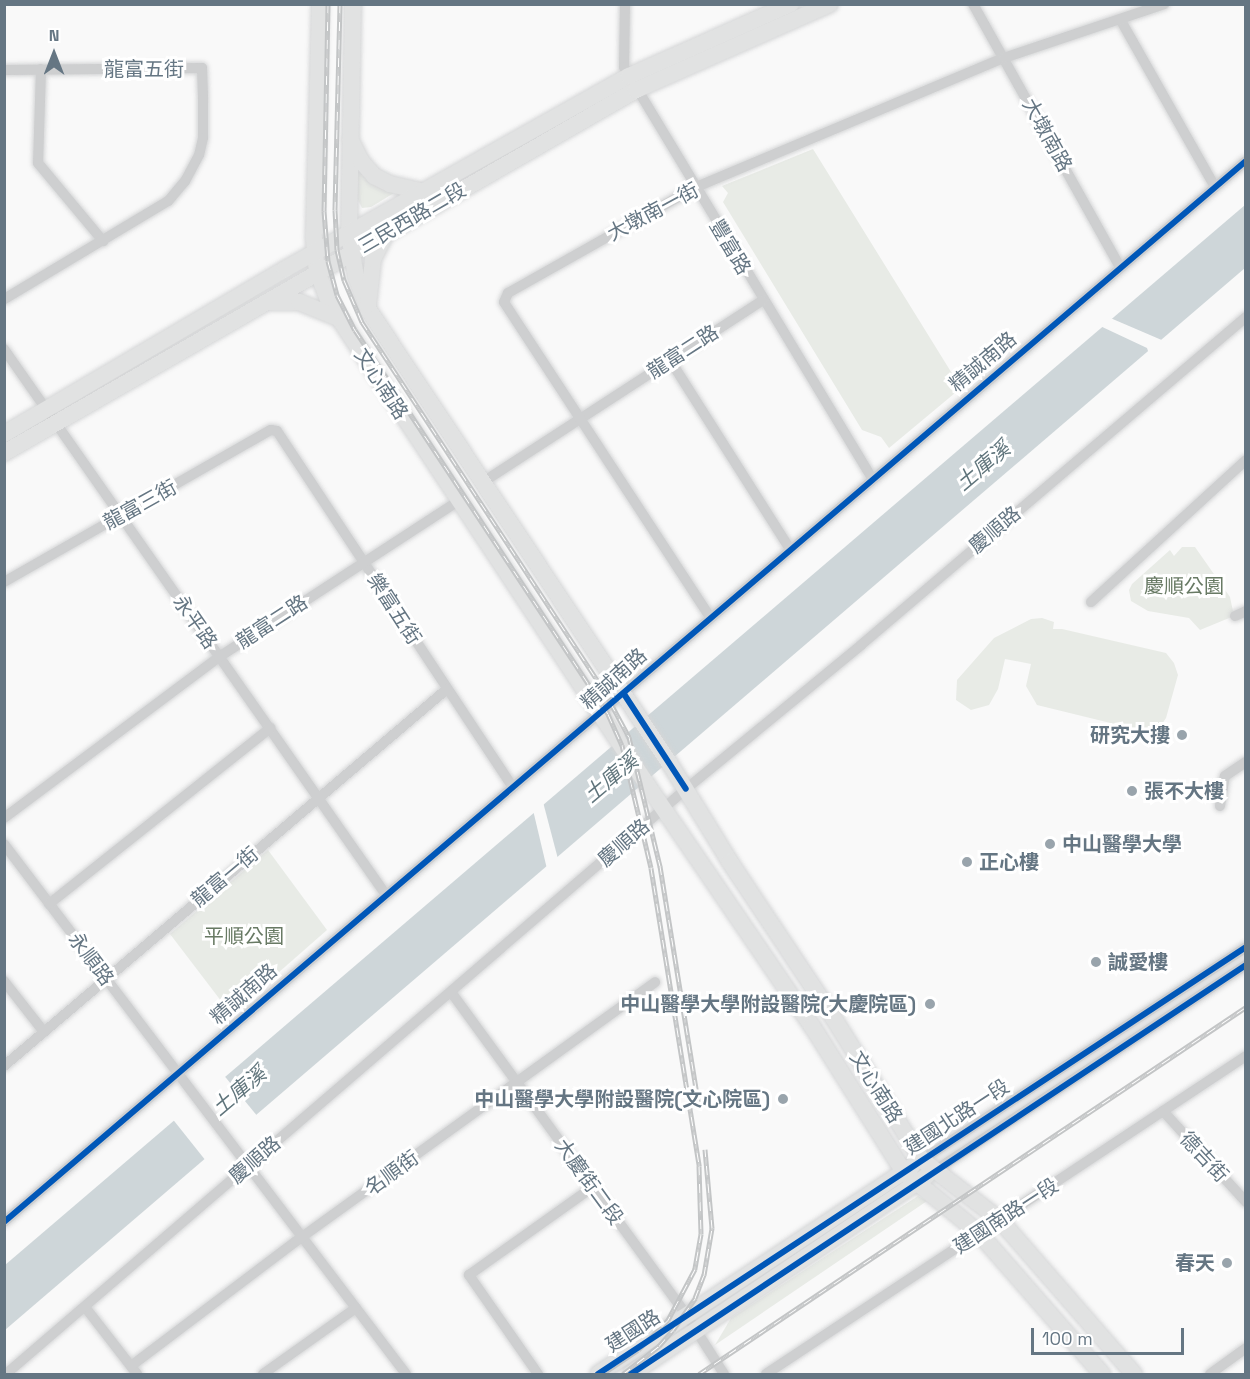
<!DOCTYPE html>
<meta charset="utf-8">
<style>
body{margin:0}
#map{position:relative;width:1250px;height:1379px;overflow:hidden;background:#f9f9f9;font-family:"Space Grotesk","Noto Sans TC",sans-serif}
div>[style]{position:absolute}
.green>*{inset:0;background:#e8ebe6}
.water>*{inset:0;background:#ced6d9}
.pier>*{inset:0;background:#f9f9f9}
.roads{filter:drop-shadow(0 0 2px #d5d6d7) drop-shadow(0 0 2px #d5d6d7)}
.street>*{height:10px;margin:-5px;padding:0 5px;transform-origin:5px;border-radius:5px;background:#cecfd0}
.secondary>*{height:16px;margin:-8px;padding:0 8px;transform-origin:8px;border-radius:8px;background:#e1e2e2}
.rail>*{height:5px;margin-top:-2.5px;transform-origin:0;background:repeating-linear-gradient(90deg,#fff 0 9px,#c3c5c6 0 18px);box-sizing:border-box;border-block:2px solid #c3c5c6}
.cycleway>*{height:6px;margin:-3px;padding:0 3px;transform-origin:3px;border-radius:3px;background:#0057b8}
.dots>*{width:16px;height:16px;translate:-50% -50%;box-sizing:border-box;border:3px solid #fff;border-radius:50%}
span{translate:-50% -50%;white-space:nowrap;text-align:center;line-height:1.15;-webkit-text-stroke:6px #fff;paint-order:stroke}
.street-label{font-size:20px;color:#657683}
.park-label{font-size:20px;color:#687a64}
.poi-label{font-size:20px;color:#657683;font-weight:700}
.right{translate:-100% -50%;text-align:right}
.left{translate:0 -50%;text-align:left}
.water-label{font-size:21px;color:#60757c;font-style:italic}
.frame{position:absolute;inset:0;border:6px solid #657683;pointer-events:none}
.north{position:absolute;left:24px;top:24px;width:60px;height:60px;-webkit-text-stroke:4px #fff;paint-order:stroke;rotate:0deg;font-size:16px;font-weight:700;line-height:24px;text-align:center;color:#657683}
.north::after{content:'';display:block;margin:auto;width:21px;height:27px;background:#657683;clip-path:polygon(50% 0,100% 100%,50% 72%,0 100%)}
.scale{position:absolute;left:1031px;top:1328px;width:153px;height:27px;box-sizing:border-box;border:3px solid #657683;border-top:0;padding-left:8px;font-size:18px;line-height:21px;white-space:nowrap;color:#657683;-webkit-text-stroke:4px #fff;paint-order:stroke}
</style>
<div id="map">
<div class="green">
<div style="clip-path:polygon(813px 149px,961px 388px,889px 448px,881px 437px,862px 430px,723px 202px,728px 193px,722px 186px)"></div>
<div style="clip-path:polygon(361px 168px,395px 191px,394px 193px,371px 207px,362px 208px,357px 198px,357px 171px)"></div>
<div style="clip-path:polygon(1182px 547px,1195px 547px,1230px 597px,1234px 616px,1200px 630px,1189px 618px,1148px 611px,1131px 601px,1129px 590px,1132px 584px,1170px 550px,1174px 556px)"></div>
<div style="clip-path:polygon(1042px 618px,1054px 622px,1053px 629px,1062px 629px,1166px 653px,1174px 663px,1178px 675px,1166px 718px,1162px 724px,1150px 730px,1135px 729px,1037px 705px,1026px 686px,1031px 664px,1005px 659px,998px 689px,989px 705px,971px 710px,956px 700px,957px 680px,994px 638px,1031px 619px)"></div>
<div style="clip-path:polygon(268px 850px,327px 930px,231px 1014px,170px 934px)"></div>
<div style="clip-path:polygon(918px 1196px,927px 1201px,715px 1345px,731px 1318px)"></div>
</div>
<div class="water">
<div style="clip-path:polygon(1245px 205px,1245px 268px,5px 1330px,5px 1265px)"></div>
</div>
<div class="pier">
<div style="clip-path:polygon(1108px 316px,1108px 317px,1164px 341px,1149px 354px,1147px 348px,1098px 325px)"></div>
<div style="clip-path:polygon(543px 802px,558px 859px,547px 869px,533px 810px)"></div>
<div style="clip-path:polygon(222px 1073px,258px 1117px,206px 1161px,171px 1117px)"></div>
</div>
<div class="roads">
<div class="street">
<div style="left:625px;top:4px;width:63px;rotate:90.9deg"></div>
<div style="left:624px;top:67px;width:480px;rotate:58.9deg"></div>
<div style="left:973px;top:4px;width:301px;rotate:60.8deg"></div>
<div style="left:1120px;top:19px;width:193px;rotate:60.5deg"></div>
<div style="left:41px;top:69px;width:94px;rotate:91.8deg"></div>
<div style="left:38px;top:163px;width:102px;rotate:50.2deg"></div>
<div style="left:4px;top:70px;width:198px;rotate:-0.6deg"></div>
<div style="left:202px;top:68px;width:32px;rotate:88deg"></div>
<div style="left:203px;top:100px;width:38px;rotate:90deg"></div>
<div style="left:203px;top:138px;width:17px;rotate:103deg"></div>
<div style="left:199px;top:155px;width:30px;rotate:118deg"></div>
<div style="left:185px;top:181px;width:26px;rotate:130deg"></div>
<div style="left:168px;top:201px;width:191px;rotate:149.1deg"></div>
<div style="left:4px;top:349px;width:666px;rotate:55.02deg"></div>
<div style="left:670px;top:360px;width:224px;rotate:57.6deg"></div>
<div style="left:483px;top:482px;width:333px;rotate:-33deg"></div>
<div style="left:4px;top:582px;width:307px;rotate:-29.7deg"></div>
<div style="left:271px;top:430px;width:6px;rotate:9deg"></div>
<div style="left:277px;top:431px;width:427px;rotate:56.5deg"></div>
<div style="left:1091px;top:602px;width:210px;rotate:-42.5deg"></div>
<div style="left:1235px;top:616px;width:12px;rotate:-24deg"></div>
<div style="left:710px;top:617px;width:376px;rotate:-123.2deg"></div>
<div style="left:504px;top:302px;width:10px;rotate:-66deg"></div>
<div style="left:508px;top:293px;width:214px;rotate:-29.4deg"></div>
<div style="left:694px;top:188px;width:336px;rotate:-22.8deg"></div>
<div style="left:1004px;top:58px;width:169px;rotate:-18.6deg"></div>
<div style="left:1220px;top:806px;width:30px;rotate:-81deg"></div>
<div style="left:1225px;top:776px;width:25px;rotate:-34deg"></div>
<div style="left:4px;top:818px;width:269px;rotate:-36.8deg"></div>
<div style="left:219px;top:657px;width:285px;rotate:-33.1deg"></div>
<div style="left:4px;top:844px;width:665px;rotate:52.82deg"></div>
<div style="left:49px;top:904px;width:283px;rotate:-38.5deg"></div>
<div style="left:4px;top:981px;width:65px;rotate:51.9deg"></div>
<div style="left:451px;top:992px;width:401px;rotate:53.9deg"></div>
<div style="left:687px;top:1316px;width:69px;rotate:57.5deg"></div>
<div style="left:4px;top:1066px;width:582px;rotate:-40.4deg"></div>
<div style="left:1163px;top:1111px;width:123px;rotate:47.6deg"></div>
<div style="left:922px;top:1160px;width:388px;rotate:-33.3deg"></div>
<div style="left:936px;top:1170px;width:372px;rotate:-33.5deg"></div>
<div style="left:4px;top:1222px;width:1633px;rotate:-40.51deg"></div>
<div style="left:85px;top:1307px;width:85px;rotate:52.2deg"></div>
<div style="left:131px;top:1366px;width:206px;rotate:-37.1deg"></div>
<div style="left:295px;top:1242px;width:444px;rotate:-35.8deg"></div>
<div style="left:6px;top:1374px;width:897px;rotate:-40.71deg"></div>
<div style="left:686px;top:789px;width:227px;rotate:-39.4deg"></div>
<div style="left:861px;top:645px;width:506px;rotate:-40.43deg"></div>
<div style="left:263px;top:1374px;width:114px;rotate:-35.4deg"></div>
<div style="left:538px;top:1374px;width:121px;rotate:-124.9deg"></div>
<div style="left:469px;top:1275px;width:152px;rotate:-35.4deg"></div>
<div style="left:766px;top:1374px;width:576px;rotate:-33.52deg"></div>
<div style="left:1210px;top:1374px;width:44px;rotate:-35.8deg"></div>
</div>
<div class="secondary">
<div style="left:320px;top:4px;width:235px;rotate:91.5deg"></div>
<div style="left:314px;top:239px;width:32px;rotate:85deg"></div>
<div style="left:317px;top:271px;width:34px;rotate:69deg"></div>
<div style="left:329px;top:303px;width:579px;rotate:56.56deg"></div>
<div style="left:648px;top:786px;width:291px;rotate:55.7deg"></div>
<div style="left:812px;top:1026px;width:173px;rotate:57.8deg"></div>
<div style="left:904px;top:1172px;width:97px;rotate:39.1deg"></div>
<div style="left:979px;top:1233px;width:187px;rotate:48.9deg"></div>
<div style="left:353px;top:4px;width:231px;rotate:91deg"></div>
<div style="left:349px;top:235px;width:43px;rotate:80.5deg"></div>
<div style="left:356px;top:277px;width:34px;rotate:69deg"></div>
<div style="left:368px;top:309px;width:546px;rotate:56.43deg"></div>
<div style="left:670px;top:764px;width:115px;rotate:58.5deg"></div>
<div style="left:730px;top:862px;width:182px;rotate:56.4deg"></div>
<div style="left:831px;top:1014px;width:172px;rotate:58.1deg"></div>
<div style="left:922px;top:1160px;width:98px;rotate:37.6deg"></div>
<div style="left:1000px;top:1220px;width:204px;rotate:49deg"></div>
<div style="left:350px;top:139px;width:25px;rotate:63deg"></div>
<div style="left:361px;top:161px;width:20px;rotate:49deg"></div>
<div style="left:374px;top:176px;width:18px;rotate:27deg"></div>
<div style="left:390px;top:184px;width:36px;rotate:13deg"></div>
<div style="left:268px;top:302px;width:31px"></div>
<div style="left:299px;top:302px;width:42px;rotate:22.3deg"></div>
<div style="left:368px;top:305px;width:46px;rotate:-83.8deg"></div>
<div style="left:373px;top:259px;width:29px;rotate:-63deg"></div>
<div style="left:4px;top:434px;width:326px;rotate:-30.4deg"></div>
<div style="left:285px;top:269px;width:394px;rotate:-29.3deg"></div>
<div style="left:629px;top:76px;width:177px;rotate:-24deg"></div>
<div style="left:4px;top:453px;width:729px;rotate:-29.87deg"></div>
<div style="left:636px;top:90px;width:212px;rotate:-23.9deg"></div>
<div style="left:598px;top:1374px;width:377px;rotate:-33.5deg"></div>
<div style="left:631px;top:1374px;width:356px;rotate:-33.8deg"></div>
</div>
</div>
<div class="rail">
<div style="left:328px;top:4px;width:207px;rotate:91.1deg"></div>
<div style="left:324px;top:211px;width:50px;rotate:85.4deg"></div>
<div style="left:328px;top:261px;width:35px;rotate:75deg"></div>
<div style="left:337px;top:295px;width:39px;rotate:63deg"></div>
<div style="left:355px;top:330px;width:460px;rotate:56.6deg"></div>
<div style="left:608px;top:714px;width:34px;rotate:66deg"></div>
<div style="left:622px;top:745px;width:126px;rotate:76.7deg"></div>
<div style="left:651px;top:868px;width:302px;rotate:80.8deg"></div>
<div style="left:699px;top:1166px;width:68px;rotate:88.3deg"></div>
<div style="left:701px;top:1234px;width:36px;rotate:100deg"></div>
<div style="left:695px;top:1269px;width:58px;rotate:117.9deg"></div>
<div style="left:668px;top:1320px;width:42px;rotate:135deg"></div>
<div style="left:638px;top:1350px;width:43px;rotate:146.3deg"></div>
<div style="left:340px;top:4px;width:206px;rotate:91.4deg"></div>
<div style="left:335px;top:210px;width:40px;rotate:87.1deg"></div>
<div style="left:337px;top:250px;width:31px;rotate:77deg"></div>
<div style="left:344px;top:280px;width:46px;rotate:66.8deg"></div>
<div style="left:362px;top:322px;width:437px;rotate:56.7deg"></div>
<div style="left:602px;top:687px;width:57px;rotate:61.6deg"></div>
<div style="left:629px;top:737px;width:133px;rotate:76.5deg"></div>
<div style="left:660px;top:866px;width:245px;rotate:80.8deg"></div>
<div style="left:623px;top:1374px;width:46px;rotate:-37.9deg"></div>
<div style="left:659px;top:1346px;width:21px;rotate:-49deg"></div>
<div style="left:673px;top:1330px;width:39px;rotate:-55deg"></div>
<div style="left:695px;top:1298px;width:25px;rotate:-69deg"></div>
<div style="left:704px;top:1275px;width:48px;rotate:-80.3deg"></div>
<div style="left:712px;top:1228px;width:79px;rotate:-95.1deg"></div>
<div style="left:699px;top:1374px;width:659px;rotate:-33.86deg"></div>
</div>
<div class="cycleway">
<div style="left:624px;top:694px;width:113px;rotate:56.9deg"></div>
<div style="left:4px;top:1222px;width:1633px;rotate:-40.51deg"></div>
<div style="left:598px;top:1374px;width:776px;rotate:-33.38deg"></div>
<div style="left:631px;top:1374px;width:739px;rotate:-33.63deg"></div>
</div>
<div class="dots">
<div style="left:1182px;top:735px;background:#99a4ac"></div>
<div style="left:1132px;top:791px;background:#99a4ac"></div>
<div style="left:1050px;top:844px;background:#99a4ac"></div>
<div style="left:967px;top:862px;background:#99a4ac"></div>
<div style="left:1096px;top:962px;background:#99a4ac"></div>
<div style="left:930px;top:1004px;background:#99a4ac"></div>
<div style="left:783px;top:1099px;background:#99a4ac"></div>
<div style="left:1227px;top:1263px;background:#99a4ac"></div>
</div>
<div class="street-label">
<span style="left:144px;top:69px">龍富五街</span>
<span style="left:1047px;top:135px;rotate:61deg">大墩南路</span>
<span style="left:653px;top:212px;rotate:-28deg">大墩南一街</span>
<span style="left:412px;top:218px;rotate:-30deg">三民西路二段</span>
<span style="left:730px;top:247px;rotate:59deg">豐富路</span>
<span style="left:683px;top:352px;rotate:-33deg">龍富二路</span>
<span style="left:983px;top:362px;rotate:-40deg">精誠南路</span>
<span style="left:381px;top:384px;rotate:57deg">文心南路</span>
<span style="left:140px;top:505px;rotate:-29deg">龍富三街</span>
<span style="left:995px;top:530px;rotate:-40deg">慶順路</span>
<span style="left:394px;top:609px;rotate:57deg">樂富五街</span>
<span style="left:195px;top:622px;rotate:55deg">永平路</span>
<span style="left:272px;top:622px;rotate:-33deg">龍富二路</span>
<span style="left:614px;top:679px;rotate:-42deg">精誠南路</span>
<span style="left:624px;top:843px;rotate:-41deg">慶順路</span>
<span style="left:225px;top:877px;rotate:-40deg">龍富一街</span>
<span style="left:91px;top:959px;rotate:53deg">永順路</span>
<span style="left:244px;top:994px;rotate:-41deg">精誠南路</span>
<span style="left:876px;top:1087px;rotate:58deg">文心南路</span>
<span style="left:957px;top:1117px;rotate:-33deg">建國北路一段</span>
<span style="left:1204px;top:1157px;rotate:47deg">德吉街</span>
<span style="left:255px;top:1160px;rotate:-41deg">慶順路</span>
<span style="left:392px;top:1173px;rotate:-36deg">名順街</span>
<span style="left:589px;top:1182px;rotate:54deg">大慶街二段</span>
<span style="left:1006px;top:1216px;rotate:-33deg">建國南路一段</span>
<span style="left:633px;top:1331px;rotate:-33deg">建國路</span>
</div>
<div class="park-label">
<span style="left:1184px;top:586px">慶順公園</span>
<span style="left:244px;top:936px">平順公園</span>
</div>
<div class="poi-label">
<span class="right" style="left:1170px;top:735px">研究大摟</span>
<span class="left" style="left:1144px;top:791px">張不大樓</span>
<span class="left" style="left:1062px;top:844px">中山醫學大學</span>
<span class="left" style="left:979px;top:862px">正心樓</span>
<span class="left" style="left:1108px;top:962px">誠愛樓</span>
<span class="right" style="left:916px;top:1004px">中山醫學大學附設醫院(大慶院區)</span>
<span class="right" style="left:770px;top:1099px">中山醫學大學附設醫院(文心院區)</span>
<span class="right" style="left:1215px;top:1263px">春天</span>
</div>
<div class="water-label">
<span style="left:983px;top:466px;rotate:-40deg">土庫溪</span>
<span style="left:611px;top:778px;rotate:-40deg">土庫溪</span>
<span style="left:239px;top:1091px;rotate:-40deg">土庫溪</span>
</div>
<div class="frame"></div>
<div class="north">N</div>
<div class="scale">100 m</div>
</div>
